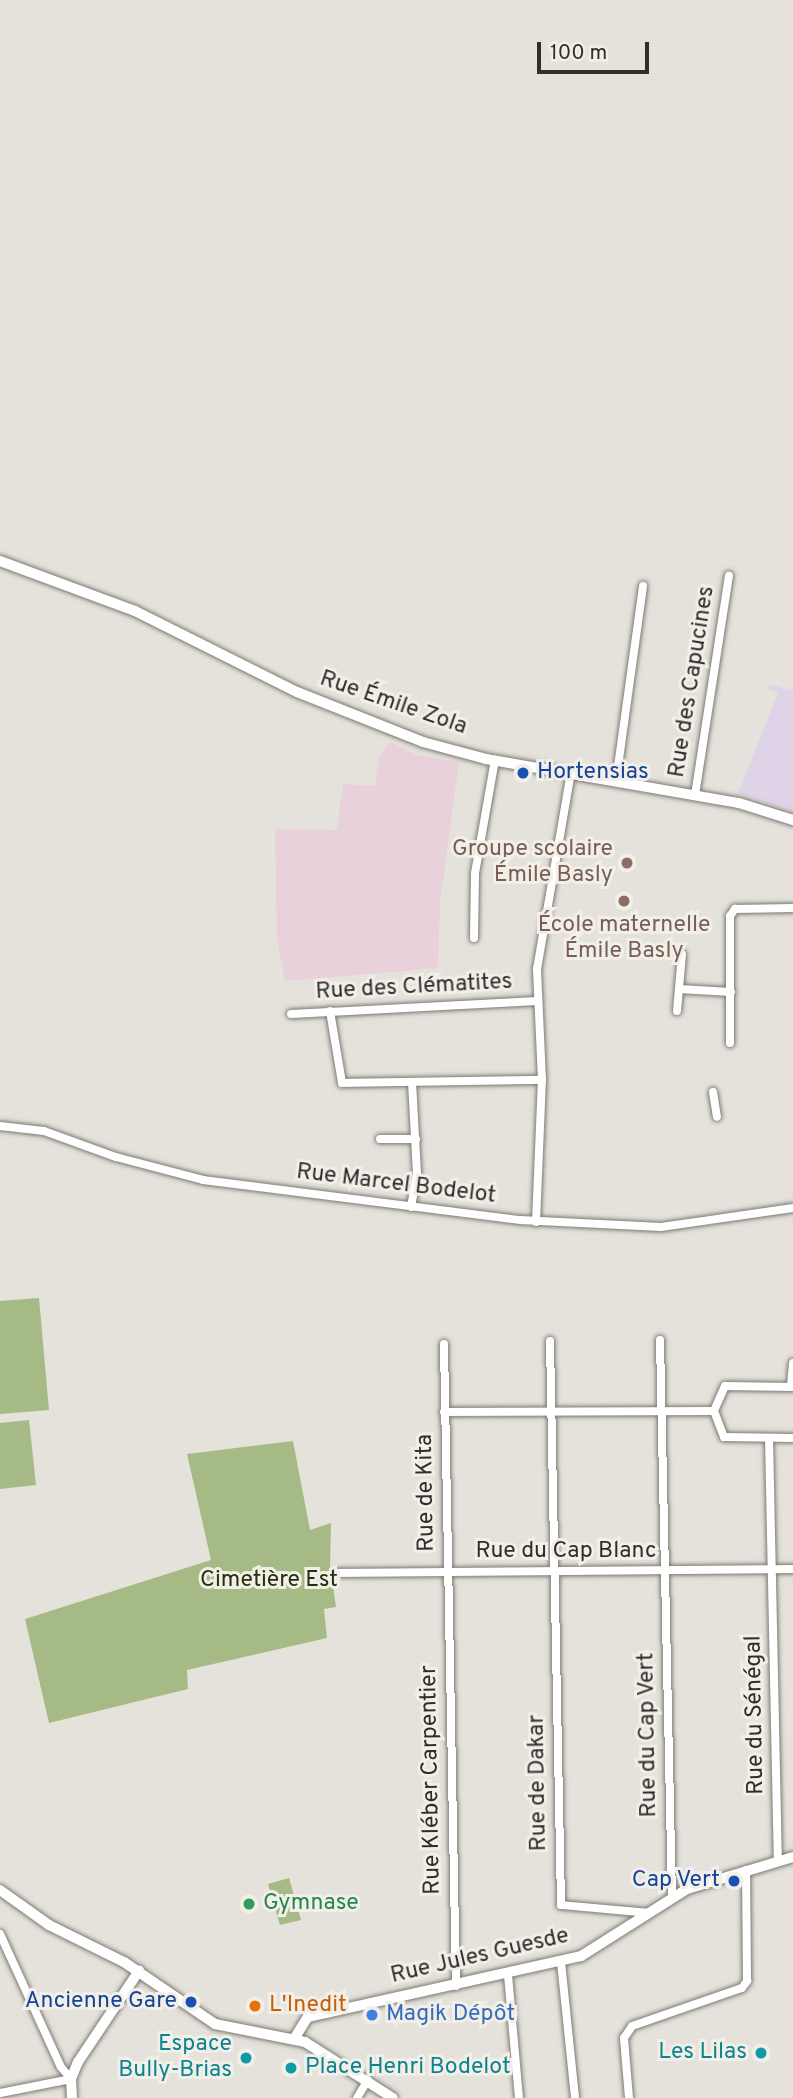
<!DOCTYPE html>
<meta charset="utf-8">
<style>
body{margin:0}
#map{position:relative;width:793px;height:2098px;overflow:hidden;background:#e5e2db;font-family:Overpass,sans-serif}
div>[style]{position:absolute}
.commercial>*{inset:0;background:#dfd3e8}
.industrial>*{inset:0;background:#e9d1db}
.green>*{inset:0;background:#a6ba85}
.roads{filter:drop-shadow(0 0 2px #7d7a74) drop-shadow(0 0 2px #7d7a74)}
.street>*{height:8px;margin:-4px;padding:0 4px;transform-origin:4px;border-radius:4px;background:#fff}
.secondary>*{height:10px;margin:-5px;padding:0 5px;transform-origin:5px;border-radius:5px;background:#fff}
.dots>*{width:19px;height:19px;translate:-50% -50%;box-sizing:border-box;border:4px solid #f2efe8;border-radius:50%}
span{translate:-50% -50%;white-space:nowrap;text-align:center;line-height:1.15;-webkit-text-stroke:6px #f2efe8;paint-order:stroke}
.street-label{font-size:23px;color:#2f2e2b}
.transit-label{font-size:23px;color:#164399}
.left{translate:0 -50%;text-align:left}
.right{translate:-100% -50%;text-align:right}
.education-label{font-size:23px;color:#785e54}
.park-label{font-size:23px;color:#25310d}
.leisure-label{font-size:23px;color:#27864d}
.food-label{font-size:23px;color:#c56008}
.shop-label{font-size:23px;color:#366cbe}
.culture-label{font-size:23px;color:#0d838f}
.scale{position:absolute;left:537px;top:42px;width:112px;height:32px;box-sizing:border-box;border:4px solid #2f2e2b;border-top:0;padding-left:9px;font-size:21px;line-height:24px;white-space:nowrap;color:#2f2e2b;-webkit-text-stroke:5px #f2efe8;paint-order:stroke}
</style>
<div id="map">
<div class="commercial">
<div style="clip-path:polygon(768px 684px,793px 691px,793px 812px,738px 794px,778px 693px,766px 689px)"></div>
</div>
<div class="industrial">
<div style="clip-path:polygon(390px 742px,417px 755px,459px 762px,440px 903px,438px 968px,285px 981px,277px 940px,275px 829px,337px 830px,343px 784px,375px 786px,379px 756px)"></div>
</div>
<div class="green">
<div style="clip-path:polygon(39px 1298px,49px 1410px,0 1414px,0 1301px)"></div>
<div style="clip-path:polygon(29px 1420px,36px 1485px,0 1489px,0 1423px)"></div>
<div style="clip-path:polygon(293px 1441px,310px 1530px,331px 1523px,330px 1568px,336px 1607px,324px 1609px,327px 1638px,187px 1670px,188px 1689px,49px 1723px,25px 1619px,211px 1560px,187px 1454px)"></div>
<div style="clip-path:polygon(289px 1878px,301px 1920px,280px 1925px,268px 1884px)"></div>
</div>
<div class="roads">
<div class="street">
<div style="left:616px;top:781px;width:197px;rotate:-82.1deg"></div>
<div style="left:695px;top:795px;width:222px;rotate:-81.2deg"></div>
<div style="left:474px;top:938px;width:65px;rotate:-89.1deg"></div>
<div style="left:475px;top:873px;width:115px;rotate:-80deg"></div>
<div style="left:679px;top:989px;width:52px;rotate:3.3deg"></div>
<div style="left:330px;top:1011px;width:73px;rotate:80.5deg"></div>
<div style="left:342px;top:1083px;width:200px;rotate:-0.9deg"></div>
<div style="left:677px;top:1011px;width:57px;rotate:-85deg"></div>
<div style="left:291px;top:1014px;width:247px;rotate:-3deg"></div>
<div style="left:730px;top:1043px;width:127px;rotate:-90deg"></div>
<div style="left:730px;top:916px;width:9px;rotate:-54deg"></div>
<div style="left:735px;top:909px;width:58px;rotate:-1deg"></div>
<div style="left:713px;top:1092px;width:25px;rotate:81deg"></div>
<div style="left:0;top:1126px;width:44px;rotate:6.5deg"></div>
<div style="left:44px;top:1131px;width:77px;rotate:19.9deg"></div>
<div style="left:116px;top:1157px;width:90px;rotate:14.8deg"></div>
<div style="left:203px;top:1180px;width:320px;rotate:7.2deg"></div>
<div style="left:520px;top:1220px;width:141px;rotate:2.8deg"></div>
<div style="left:661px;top:1227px;width:133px;rotate:-8.2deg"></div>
<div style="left:380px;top:1139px;width:36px"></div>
<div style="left:411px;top:1207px;width:34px;rotate:-80deg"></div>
<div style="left:417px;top:1174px;width:91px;rotate:-93.1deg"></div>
<div style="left:536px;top:1222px;width:142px;rotate:-87.6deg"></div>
<div style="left:542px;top:1080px;width:111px;rotate:-92.6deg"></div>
<div style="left:537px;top:969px;width:199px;rotate:-80.2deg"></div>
<div style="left:660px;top:1340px;width:558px;rotate:88.77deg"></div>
<div style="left:550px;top:1341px;width:564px;rotate:88.88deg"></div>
<div style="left:561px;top:1905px;width:88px;rotate:5.2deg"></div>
<div style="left:444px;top:1344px;width:642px;rotate:88.93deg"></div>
<div style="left:791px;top:1386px;width:23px;rotate:-85deg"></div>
<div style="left:793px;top:1387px;width:68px;rotate:-179.2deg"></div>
<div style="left:725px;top:1386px;width:27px;rotate:114deg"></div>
<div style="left:714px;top:1411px;width:28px;rotate:69deg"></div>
<div style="left:724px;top:1437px;width:69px;rotate:0.8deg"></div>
<div style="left:444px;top:1412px;width:270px;rotate:-0.2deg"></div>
<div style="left:769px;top:1438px;width:422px;rotate:88.8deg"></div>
<div style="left:338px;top:1573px;width:455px;rotate:-0.5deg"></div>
<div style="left:0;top:1934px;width:146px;rotate:65.4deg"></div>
<div style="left:61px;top:2067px;width:16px;rotate:50deg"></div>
<div style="left:71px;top:2079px;width:72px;rotate:168.8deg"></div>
<div style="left:561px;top:1962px;width:137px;rotate:84.1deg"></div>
<div style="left:508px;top:1975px;width:123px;rotate:84.9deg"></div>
<div style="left:357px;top:2098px;width:21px;rotate:-59deg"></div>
<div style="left:629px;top:2098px;width:60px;rotate:-94.8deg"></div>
<div style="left:624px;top:2038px;width:14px;rotate:-56deg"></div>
<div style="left:632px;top:2026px;width:116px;rotate:-19.1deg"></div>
<div style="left:742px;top:1988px;width:9px;rotate:-54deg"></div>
<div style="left:747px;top:1981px;width:111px;rotate:-90.5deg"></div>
</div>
<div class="secondary">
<div style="left:0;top:561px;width:144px;rotate:20.3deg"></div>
<div style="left:135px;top:611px;width:181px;rotate:26.6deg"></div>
<div style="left:297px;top:692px;width:136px;rotate:21.6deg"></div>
<div style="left:423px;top:742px;width:65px;rotate:15.1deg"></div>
<div style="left:486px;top:759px;width:257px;rotate:9.9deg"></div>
<div style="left:739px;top:803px;width:57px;rotate:17.5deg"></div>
<div style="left:0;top:1890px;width:60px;rotate:35.5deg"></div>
<div style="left:49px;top:1925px;width:84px;rotate:26.3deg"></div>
<div style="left:124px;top:1962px;width:110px;rotate:34.3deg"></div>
<div style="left:215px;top:2024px;width:92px;rotate:11.3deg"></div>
<div style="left:305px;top:2042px;width:104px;rotate:32.5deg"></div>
<div style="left:294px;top:2039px;width:26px;rotate:-58deg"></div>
<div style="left:308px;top:2017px;width:280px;rotate:-12.6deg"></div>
<div style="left:581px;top:1956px;width:125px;rotate:-32.3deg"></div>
<div style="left:687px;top:1889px;width:111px;rotate:-16.8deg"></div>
<div style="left:72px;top:2098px;width:19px;rotate:-93deg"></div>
<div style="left:71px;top:2079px;width:18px;rotate:-68deg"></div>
<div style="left:78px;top:2062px;width:110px;rotate:-56.2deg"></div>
</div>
</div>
<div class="dots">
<div style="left:523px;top:773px;background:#1a4fb4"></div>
<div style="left:627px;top:863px;background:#8d6e63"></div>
<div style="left:624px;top:901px;background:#8d6e63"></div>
<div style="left:734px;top:1881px;background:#1a4fb4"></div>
<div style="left:249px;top:1904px;background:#2e9e5b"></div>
<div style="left:191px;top:2002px;background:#1a4fb4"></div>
<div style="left:255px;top:2006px;background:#e8710a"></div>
<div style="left:372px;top:2015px;background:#3f7fe0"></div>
<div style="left:761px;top:2053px;background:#0f9aa8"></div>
<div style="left:246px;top:2058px;background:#0f9aa8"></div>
<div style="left:291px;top:2068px;background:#0f9aa8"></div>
</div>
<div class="street-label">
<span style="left:693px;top:682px;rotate:-81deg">Rue des Capucines</span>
<span style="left:393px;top:704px;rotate:19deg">Rue Émile Zola</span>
<span style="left:414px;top:988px;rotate:-3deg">Rue des Clématites</span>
<span style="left:396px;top:1185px;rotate:7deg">Rue Marcel Bodelot</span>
<span style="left:427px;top:1493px;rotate:-91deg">Rue de Kita</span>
<span style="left:566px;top:1552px">Rue du Cap Blanc</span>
<span style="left:756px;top:1715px;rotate:-91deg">Rue du Sénégal</span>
<span style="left:649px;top:1735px;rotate:-91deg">Rue du Cap Vert</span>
<span style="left:432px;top:1780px;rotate:-91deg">Rue Kléber Carpentier</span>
<span style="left:539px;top:1783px;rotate:-91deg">Rue de Dakar</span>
<span style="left:480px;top:1957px;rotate:-13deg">Rue Jules Guesde</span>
</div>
<div class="transit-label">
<span class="left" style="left:537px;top:773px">Hortensias</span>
<span class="right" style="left:720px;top:1881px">Cap Vert</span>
<span class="right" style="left:177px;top:2002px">Ancienne Gare</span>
</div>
<div class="education-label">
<span class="right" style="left:613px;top:863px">Groupe scolaire<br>Émile Basly</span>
<span style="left:624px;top:939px">École maternelle<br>Émile Basly</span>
</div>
<div class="park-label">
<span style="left:269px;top:1581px">Cimetière Est</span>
</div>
<div class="leisure-label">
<span class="left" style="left:263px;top:1904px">Gymnase</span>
</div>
<div class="food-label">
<span class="left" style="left:269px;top:2006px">L'Inedit</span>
</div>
<div class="shop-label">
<span class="left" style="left:386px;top:2015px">Magik Dépôt</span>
</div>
<div class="culture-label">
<span class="right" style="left:232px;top:2058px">Espace<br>Bully-Brias</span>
<span class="right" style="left:747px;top:2053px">Les Lilas</span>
<span class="left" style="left:305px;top:2068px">Place Henri Bodelot</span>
</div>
<div class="scale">100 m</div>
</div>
